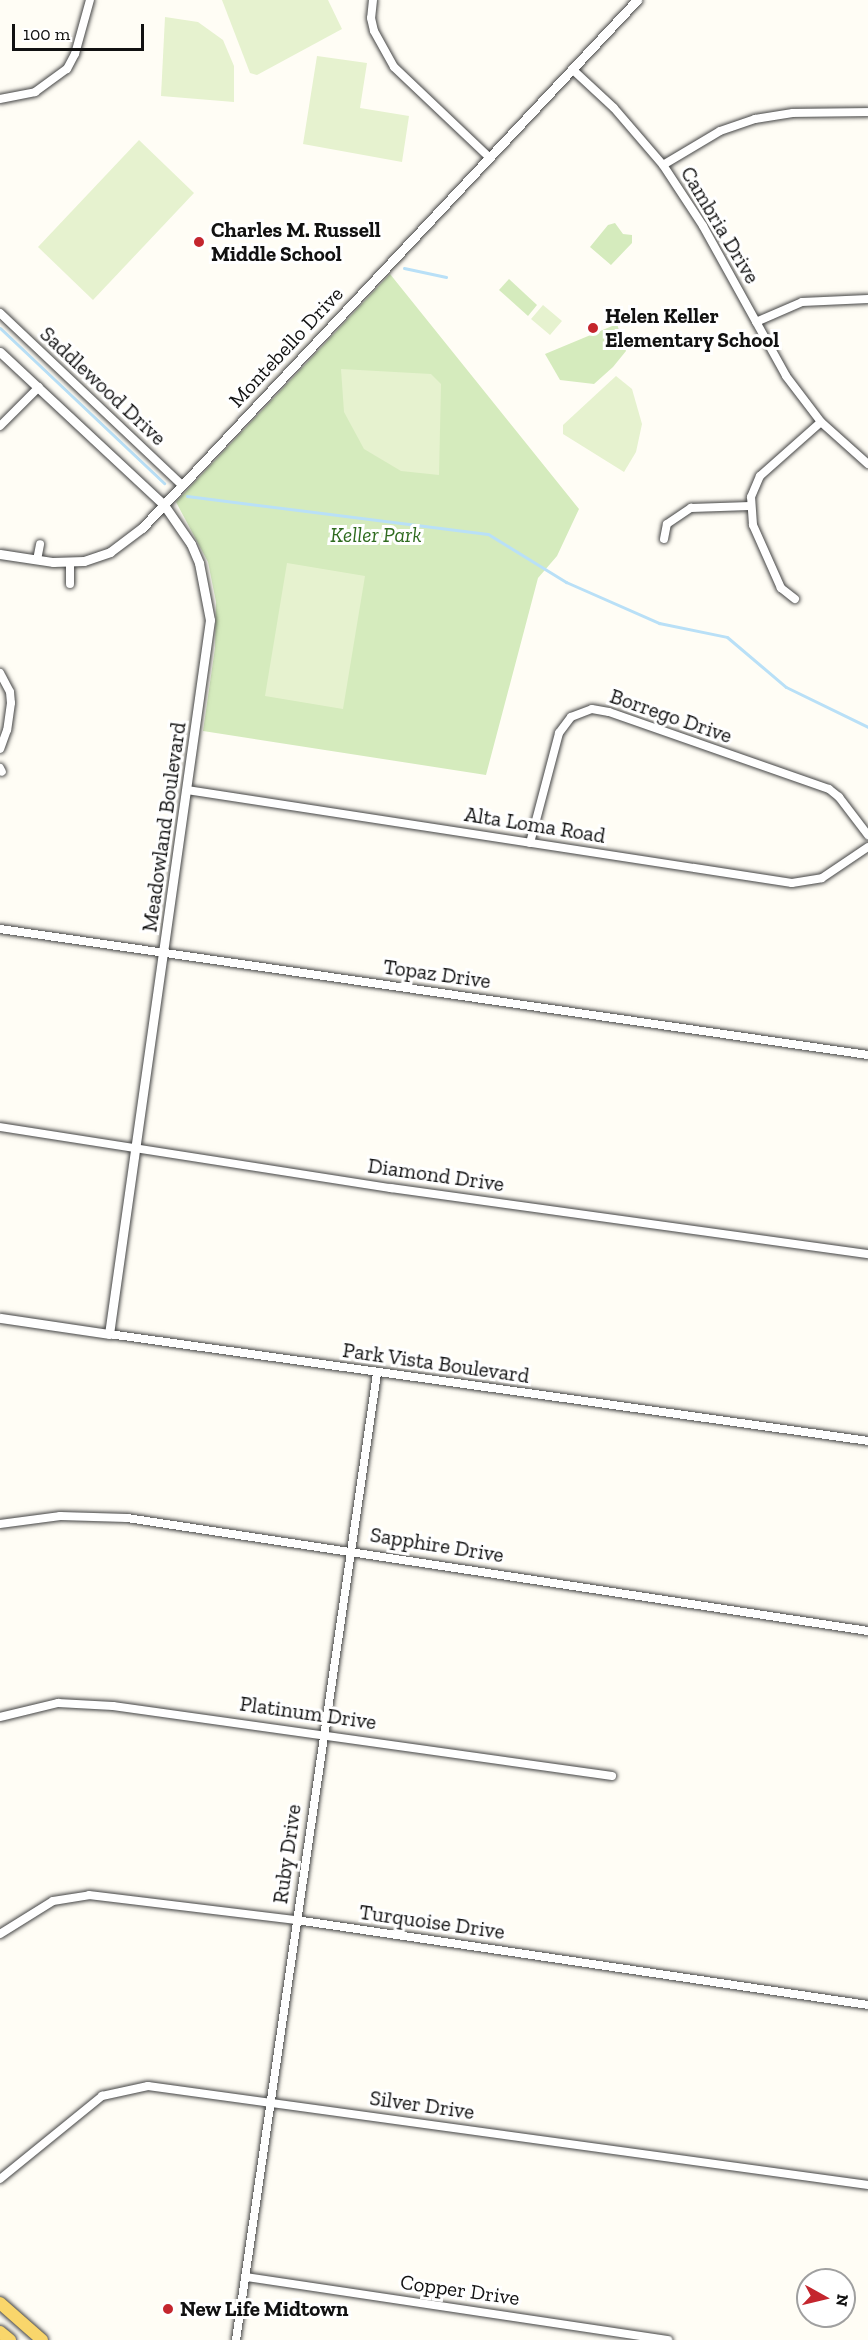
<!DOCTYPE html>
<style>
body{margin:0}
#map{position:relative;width:868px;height:2340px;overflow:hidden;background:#fffdf5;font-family:"Zilla Slab",serif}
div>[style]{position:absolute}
.green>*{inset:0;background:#d5ebbd}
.pitch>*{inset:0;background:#e6f2cf}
.stream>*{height:3px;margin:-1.5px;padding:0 1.5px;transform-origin:1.5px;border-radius:1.5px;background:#b9e0f7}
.roads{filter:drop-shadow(0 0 2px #444) drop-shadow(0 0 2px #444)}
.minor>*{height:8px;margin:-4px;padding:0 4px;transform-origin:4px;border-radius:4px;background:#fff}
.tertiary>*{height:9px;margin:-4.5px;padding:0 4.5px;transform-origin:4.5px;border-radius:4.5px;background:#fff}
.primary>*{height:12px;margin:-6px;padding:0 6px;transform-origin:6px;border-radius:6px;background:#f9d66b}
.dots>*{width:16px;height:16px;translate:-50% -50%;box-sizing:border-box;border:3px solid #fff;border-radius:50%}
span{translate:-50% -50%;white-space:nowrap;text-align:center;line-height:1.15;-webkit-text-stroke:6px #fff;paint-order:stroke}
.street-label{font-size:21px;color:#111}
.poi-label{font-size:21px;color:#111;font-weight:700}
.left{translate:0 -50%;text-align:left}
.park-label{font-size:21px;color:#2f6b1f;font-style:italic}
.north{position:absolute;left:796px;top:2268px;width:60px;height:60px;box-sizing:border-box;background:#fff;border:2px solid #a0a0a0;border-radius:50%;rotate:98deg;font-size:16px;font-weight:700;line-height:24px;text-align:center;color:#111}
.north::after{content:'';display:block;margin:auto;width:21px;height:27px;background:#c4262e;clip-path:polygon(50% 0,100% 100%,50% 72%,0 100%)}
.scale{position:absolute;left:12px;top:24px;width:132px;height:27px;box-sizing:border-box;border:3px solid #111;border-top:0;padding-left:8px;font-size:18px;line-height:21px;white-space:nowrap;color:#111;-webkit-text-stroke:4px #fff;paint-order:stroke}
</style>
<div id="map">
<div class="green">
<div style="clip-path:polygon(615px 223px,623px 234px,632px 235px,632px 243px,611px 265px,590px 247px,608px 225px)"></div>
<div style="clip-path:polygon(390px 274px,579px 509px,557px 556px,538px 578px,486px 775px,203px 731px,215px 648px,216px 602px,208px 562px,176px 502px)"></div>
<div style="clip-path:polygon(509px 279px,537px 305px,528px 316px,499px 290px)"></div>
<div style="clip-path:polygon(617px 324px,626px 351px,613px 367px,594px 384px,560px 380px,545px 354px)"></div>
</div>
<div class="pitch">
<div style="clip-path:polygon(222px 0,328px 0,342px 29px,257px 75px,250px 73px)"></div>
<div style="clip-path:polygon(165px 17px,198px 22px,223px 40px,234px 66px,234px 102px,161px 96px)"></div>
<div style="clip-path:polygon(317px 56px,367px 63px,360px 108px,409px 116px,402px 162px,303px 144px)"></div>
<div style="clip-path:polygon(139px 140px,194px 193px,93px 300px,38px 247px)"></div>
<div style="clip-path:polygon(543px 305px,562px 321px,550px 335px,531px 319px)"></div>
<div style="clip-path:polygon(341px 369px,431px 374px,441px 384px,439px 475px,401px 471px,364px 449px,344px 412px)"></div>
<div style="clip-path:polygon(616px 376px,632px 389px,642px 424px,636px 452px,624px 472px,563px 434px,563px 425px)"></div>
<div style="clip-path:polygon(287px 563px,365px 576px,343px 709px,265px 696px)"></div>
</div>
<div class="stream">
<div style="left:404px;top:268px;width:43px;rotate:12.1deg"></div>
<div style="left:0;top:328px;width:226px;rotate:43.4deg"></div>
<div style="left:187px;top:496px;width:303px;rotate:7.2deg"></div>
<div style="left:488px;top:534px;width:92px;rotate:31.6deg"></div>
<div style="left:566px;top:582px;width:102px;rotate:23.8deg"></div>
<div style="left:659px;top:623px;width:69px;rotate:11.6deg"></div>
<div style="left:727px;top:637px;width:77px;rotate:40.3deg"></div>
<div style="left:786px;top:687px;width:91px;rotate:26deg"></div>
</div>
<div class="roads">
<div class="minor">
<div style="left:373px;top:0;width:18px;rotate:96deg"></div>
<div style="left:371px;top:18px;width:13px;rotate:77deg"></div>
<div style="left:374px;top:31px;width:41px;rotate:60.9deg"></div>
<div style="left:394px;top:67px;width:131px;rotate:43.5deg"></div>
<div style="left:572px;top:69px;width:57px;rotate:42.9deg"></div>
<div style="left:614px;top:108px;width:75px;rotate:49.3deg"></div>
<div style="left:663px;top:165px;width:73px;rotate:56.7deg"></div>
<div style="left:703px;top:226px;width:171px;rotate:61deg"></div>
<div style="left:786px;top:376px;width:58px;rotate:52.7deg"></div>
<div style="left:821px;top:422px;width:63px;rotate:41.8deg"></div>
<div style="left:0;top:99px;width:36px;rotate:-11deg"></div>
<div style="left:35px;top:92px;width:39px;rotate:-36deg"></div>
<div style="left:67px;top:69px;width:17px;rotate:-62deg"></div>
<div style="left:75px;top:54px;width:56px;rotate:-74.5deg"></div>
<div style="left:663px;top:165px;width:66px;rotate:-30.8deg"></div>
<div style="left:720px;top:131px;width:37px;rotate:-19deg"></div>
<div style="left:755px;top:119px;width:38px;rotate:-9deg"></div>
<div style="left:793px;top:113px;width:75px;rotate:-0.8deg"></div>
<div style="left:0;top:313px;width:250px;rotate:43.4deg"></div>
<div style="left:756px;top:322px;width:50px;rotate:-23.5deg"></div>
<div style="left:802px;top:302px;width:66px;rotate:-2.6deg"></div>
<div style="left:0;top:426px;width:55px;rotate:-45deg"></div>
<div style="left:664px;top:539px;width:15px;rotate:-79deg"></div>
<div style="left:667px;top:524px;width:29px;rotate:-34deg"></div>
<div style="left:691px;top:508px;width:59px;rotate:-1.9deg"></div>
<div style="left:37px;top:560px;width:16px;rotate:-79deg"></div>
<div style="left:70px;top:563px;width:21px;rotate:90deg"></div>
<div style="left:795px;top:599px;width:18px;rotate:-142deg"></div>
<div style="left:781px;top:588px;width:69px;rotate:-114deg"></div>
<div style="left:753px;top:525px;width:28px;rotate:-94deg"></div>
<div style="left:751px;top:497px;width:23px;rotate:-67deg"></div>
<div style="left:760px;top:476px;width:81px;rotate:-41.5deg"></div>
<div style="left:0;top:673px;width:21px;rotate:62deg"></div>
<div style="left:10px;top:692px;width:11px;rotate:85deg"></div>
<div style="left:11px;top:703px;width:27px;rotate:98deg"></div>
<div style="left:7px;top:730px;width:20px;rotate:110deg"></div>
<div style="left:0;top:768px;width:4px;rotate:63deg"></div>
<div style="left:187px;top:790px;width:612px;rotate:8.74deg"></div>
<div style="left:792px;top:883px;width:30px;rotate:-9deg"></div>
<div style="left:822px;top:878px;width:55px;rotate:-34deg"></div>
<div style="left:530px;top:843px;width:114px;rotate:-75.2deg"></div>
<div style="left:559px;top:733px;width:20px;rotate:-53deg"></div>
<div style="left:571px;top:717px;width:22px;rotate:-21deg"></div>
<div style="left:592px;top:709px;width:17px;rotate:10deg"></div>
<div style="left:609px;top:712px;width:233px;rotate:19.3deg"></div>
<div style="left:829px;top:789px;width:13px;rotate:39deg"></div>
<div style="left:839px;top:797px;width:48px;rotate:52.7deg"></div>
<div style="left:0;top:929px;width:877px;rotate:8.26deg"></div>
<div style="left:0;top:1127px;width:396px;rotate:8.9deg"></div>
<div style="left:391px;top:1188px;width:482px;rotate:7.9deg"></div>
<div style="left:109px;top:1334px;width:767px;rotate:8.02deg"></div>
<div style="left:0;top:1524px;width:61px;rotate:-7.6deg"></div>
<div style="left:60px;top:1516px;width:67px;rotate:1.7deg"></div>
<div style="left:127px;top:1518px;width:750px;rotate:8.67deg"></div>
<div style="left:0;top:1717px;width:60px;rotate:-13.6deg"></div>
<div style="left:58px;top:1703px;width:55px;rotate:3.1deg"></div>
<div style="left:113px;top:1706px;width:504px;rotate:7.99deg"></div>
<div style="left:0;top:1934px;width:62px;rotate:-31.9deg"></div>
<div style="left:53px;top:1901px;width:36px;rotate:-9deg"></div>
<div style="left:89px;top:1895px;width:209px;rotate:6.9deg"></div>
<div style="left:296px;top:1920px;width:578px;rotate:8.45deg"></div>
<div style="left:0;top:2179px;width:132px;rotate:-39.1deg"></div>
<div style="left:102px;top:2096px;width:47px;rotate:-12.3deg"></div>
<div style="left:148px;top:2086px;width:727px;rotate:7.83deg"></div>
<div style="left:246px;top:2277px;width:427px;rotate:8.5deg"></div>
<div style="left:236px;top:2340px;width:977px;rotate:-81.7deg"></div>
</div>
<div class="tertiary">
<div style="left:0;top:352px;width:224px;rotate:43deg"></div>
<div style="left:164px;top:505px;width:47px;rotate:55.3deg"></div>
<div style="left:191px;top:544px;width:21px;rotate:67deg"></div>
<div style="left:199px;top:563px;width:58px;rotate:79.1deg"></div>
<div style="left:210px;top:620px;width:721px;rotate:98.05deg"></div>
<div style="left:109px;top:1334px;width:110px;rotate:-171.6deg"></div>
<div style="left:0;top:554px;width:54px;rotate:8.6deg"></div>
<div style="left:53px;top:562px;width:31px;rotate:-2deg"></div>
<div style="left:84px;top:561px;width:28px;rotate:-19deg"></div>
<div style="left:110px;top:552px;width:40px;rotate:-37deg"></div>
<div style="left:142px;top:528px;width:724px;rotate:-46.85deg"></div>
</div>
<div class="primary">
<div style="left:0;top:2303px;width:56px;rotate:41.4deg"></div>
<div style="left:0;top:2332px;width:13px;rotate:39deg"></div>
</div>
</div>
<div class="dots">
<div style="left:199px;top:242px;background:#c4262e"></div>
<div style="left:593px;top:328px;background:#c4262e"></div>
<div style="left:168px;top:2309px;background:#c4262e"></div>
</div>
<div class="street-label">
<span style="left:720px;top:225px;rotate:59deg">Cambria Drive</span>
<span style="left:286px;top:347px;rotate:-47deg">Montebello Drive</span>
<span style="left:103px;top:386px;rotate:43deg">Saddlewood Drive</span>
<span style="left:671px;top:716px;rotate:19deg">Borrego Drive</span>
<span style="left:535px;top:825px;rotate:9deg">Alta Loma Road</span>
<span style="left:164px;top:827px;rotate:-82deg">Meadowland Boulevard</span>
<span style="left:437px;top:974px;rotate:8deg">Topaz Drive</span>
<span style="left:436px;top:1175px;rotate:8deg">Diamond Drive</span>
<span style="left:436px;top:1363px;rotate:8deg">Park Vista Boulevard</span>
<span style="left:437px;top:1545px;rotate:9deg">Sapphire Drive</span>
<span style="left:308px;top:1713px;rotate:8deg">Platinum Drive</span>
<span style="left:287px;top:1854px;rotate:-82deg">Ruby Drive</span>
<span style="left:432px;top:1922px;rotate:8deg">Turquoise Drive</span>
<span style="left:422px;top:2105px;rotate:8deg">Silver Drive</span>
<span style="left:460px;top:2290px;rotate:8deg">Copper Drive</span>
</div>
<div class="poi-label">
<span class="left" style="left:211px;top:242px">Charles M. Russell<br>Middle School</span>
<span class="left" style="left:605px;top:328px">Helen Keller<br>Elementary School</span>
<span class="left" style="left:180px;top:2309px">New Life Midtown</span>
</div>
<div class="park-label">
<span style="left:376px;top:535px">Keller Park</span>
</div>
<div class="north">N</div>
<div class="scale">100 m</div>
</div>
